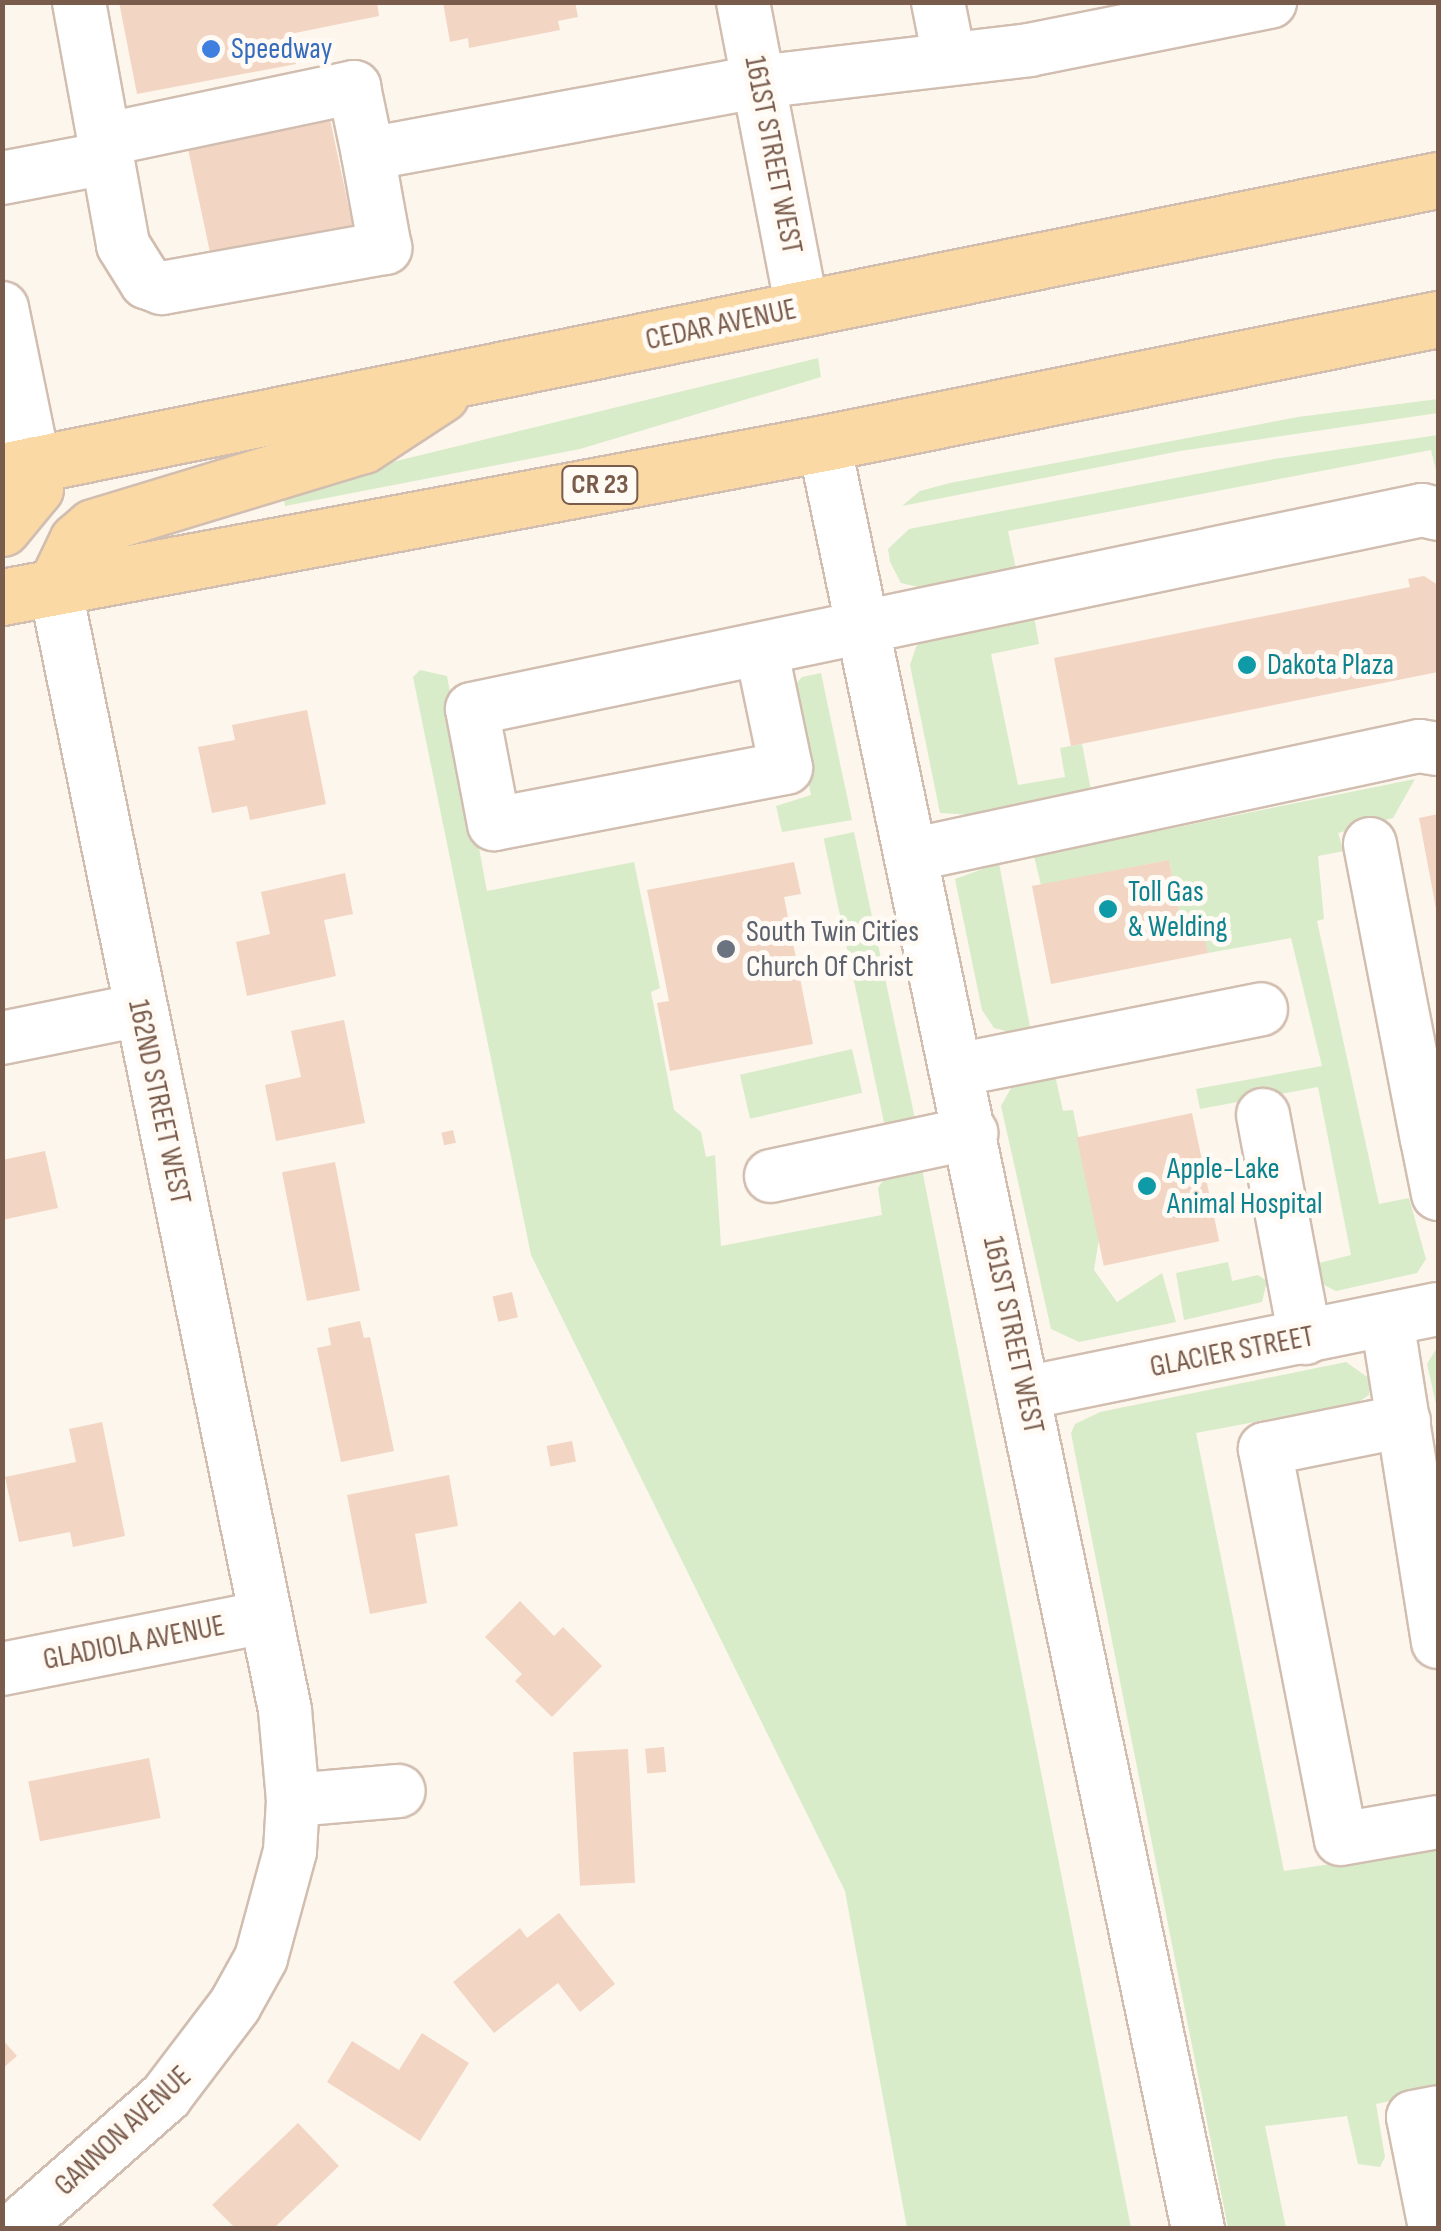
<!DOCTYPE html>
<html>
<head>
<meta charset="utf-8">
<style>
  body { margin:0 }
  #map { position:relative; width:1441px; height:2231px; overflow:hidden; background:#fdf6ec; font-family:"Sofia Sans Condensed",sans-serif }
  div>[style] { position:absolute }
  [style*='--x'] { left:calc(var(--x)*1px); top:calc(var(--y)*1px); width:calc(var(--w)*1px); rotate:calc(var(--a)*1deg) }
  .green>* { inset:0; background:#d8ecc9; transform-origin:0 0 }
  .building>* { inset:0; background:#f3d5c3; transform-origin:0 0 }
  .roads { filter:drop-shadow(2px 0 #d1beb0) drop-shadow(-2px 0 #d1beb0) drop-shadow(0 2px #d1beb0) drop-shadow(0 -2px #d1beb0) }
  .minor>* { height:52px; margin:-26px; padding:0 26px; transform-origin:26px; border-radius:26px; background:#fff }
  .major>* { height:55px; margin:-27.5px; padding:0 27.5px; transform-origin:27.5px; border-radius:27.5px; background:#fbd9a5 }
  .dots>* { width:28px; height:28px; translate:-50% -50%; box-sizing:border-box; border:5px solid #fffaf3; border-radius:50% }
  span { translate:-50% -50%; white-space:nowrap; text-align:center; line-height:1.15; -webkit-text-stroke:10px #fffaf3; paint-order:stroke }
  .shield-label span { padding:2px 8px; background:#fffaf3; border:2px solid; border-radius:8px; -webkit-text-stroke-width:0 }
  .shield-label { font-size:28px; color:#7a5c4d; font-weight:700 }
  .shop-label { font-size:30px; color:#366cbe }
  .left { translate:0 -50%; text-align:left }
  .street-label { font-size:30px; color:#7a5c4d }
  .culture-label { font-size:30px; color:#0d838f }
  .worship-label { font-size:30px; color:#5b616d }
  .frame { position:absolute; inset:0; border:5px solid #7a5c4d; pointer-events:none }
</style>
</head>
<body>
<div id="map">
  <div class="green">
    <div style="clip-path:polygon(818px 358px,821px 377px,580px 449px,285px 506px,282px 489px)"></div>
    <div style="clip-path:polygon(1438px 399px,1438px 413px,1180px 451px,902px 506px,920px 491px,950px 483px,1298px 417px)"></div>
    <div style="clip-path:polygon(1438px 435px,1438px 479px,1431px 450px,1008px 531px,1016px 569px,923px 588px,901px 583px,890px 562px,888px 549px,909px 529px,1274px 459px)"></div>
    <div style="clip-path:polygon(1033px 611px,1039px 644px,991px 654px,1018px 785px,1065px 777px,1060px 748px,1082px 744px,1091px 790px,974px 815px,940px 813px,910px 665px,916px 647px,925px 636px)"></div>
    <div style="clip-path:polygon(420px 670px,447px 676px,487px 891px,634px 862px,660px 988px,651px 992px,674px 1110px,701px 1132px,706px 1157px,715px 1155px,721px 1246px,882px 1215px,878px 1188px,888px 1173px,921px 1164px,1131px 2228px,907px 2228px,845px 1891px,531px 1255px,413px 677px)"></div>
    <div style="clip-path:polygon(821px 673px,852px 820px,782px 832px,776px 806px,811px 795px,790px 691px,802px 677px)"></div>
    <div style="clip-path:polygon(1415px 779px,1393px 818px,1338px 833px,1344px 851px,1318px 856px,1324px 919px,1317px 921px,1379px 1204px,1409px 1198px,1426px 1259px,1417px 1273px,1336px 1291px,1322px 1284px,1319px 1263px,1351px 1255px,1318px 1087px,1200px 1109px,1196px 1089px,1322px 1066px,1291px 938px,1208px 953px,1203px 932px,1184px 935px,1169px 860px,1041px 885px,1034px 856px)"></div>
    <div style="left:854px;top:832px;width:295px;height:31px;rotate:78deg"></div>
    <div style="clip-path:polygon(999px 863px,1030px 1027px,1010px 1032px,994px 1028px,982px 1010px,955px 879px)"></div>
    <div style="left:852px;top:1049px;width:45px;height:115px;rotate:77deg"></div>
    <div style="clip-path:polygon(1055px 1075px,1063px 1111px,1073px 1110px,1099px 1239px,1094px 1270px,1117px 1302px,1162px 1273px,1176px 1322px,1079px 1342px,1051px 1329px,1001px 1106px,1015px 1081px)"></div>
    <div style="clip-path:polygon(1228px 1262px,1232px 1281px,1258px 1275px,1267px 1281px,1262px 1302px,1184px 1320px,1176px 1273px)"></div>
    <div style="clip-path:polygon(1438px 1346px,1438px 1413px,1427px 1364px)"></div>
    <div style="clip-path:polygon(1346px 1362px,1370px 1379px,1369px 1395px,1357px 1403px,1196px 1433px,1284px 1871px,1438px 1848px,1438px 2091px,1376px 2104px,1385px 2157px,1380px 2167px,1358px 2164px,1347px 2116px,1265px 2126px,1286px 2228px,1228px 2228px,1071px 1433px,1075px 1424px,1100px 1412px)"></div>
  </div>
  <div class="building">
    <div style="clip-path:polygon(119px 2px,377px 2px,379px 16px,290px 34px,296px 64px,137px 94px)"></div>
    <div style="clip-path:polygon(443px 2px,575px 2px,578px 17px,558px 21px,560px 30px,469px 48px,468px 38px,450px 42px)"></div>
    <div style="left:328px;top:110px;width:122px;height:145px;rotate:78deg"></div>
    <div style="clip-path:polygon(1424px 576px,1438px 585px,1438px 672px,1071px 746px,1054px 658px,1410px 587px,1408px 579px)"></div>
    <div style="clip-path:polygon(307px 710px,326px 804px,250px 820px,247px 806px,212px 813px,198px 747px,235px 740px,232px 725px)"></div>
    <div style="clip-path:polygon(1438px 814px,1438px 914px,1437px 914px,1419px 818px)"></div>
    <div style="clip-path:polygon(1169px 860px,1184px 935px,1204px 932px,1208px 953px,1051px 984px,1032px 886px)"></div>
    <div style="clip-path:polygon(794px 862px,801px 894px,784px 897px,813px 1044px,670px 1071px,657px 1003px,669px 1001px,647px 890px)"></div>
    <div style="clip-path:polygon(345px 873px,353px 914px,324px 920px,336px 976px,247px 996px,236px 942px,270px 934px,261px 892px)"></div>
    <div style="clip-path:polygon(344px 1020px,365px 1123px,276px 1141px,265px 1085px,301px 1077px,291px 1031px)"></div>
    <div style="left:1192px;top:1113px;width:131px;height:118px;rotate:78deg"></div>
    <div style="left:453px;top:1130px;width:13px;height:12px;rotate:77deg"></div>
    <div style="clip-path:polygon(45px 1151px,58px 1208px,2px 1220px,2px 1160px)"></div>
    <div style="left:335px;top:1162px;width:131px;height:54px;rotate:79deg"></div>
    <div style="left:512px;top:1292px;width:26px;height:20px;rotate:77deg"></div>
    <div style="clip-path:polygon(360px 1321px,364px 1338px,370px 1337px,394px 1451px,341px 1462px,317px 1348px,331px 1345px,328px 1328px)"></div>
    <div style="clip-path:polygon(102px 1422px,125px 1536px,73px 1547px,70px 1532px,19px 1542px,5px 1477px,76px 1462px,69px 1429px)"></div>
    <div style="left:572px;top:1441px;width:21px;height:26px;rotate:79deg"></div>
    <div style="clip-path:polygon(449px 1475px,458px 1526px,415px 1534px,427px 1603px,370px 1614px,347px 1495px)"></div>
    <div style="clip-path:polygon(520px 1601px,554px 1636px,563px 1627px,602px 1666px,552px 1717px,515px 1681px,522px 1674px,485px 1637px)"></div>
    <div style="left:664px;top:1747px;width:25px;height:19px;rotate:85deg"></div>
    <div style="left:628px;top:1749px;width:134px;height:55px;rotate:87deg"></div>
    <div style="left:149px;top:1758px;width:61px;height:123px;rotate:79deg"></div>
    <div style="clip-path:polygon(559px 1913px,615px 1984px,580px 2012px,558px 1983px,494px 2033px,453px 1982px,520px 1928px,527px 1938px)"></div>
    <div style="clip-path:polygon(422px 2033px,469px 2063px,420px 2141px,327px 2082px,352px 2041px,399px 2070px)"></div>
    <div style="clip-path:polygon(2px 2039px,17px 2056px,2px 2069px)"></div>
    <div style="clip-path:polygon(298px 2123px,339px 2166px,274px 2228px,235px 2228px,212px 2205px)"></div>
  </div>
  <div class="roads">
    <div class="minor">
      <div style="--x:79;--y:2;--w:247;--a:79.7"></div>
      <div style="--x:123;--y:245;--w:44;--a:58.1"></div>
      <div style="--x:146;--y:282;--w:17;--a:21"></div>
      <div style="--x:162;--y:288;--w:227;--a:-10.2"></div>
      <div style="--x:385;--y:248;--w:96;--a:-100.3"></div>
      <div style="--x:368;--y:154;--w:397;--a:-10.5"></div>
      <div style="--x:758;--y:82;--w:273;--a:-6.7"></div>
      <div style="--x:1029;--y:50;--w:246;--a:-11.3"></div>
      <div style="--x:743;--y:2;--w:312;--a:79.1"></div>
      <div style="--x:938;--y:2;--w:56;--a:78.7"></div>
      <div style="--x:103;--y:140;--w:257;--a:-11.9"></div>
      <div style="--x:354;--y:87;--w:68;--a:78.2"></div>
      <div style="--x:2;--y:178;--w:107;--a:-10.8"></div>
      <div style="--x:2;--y:308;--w:159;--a:78.4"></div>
      <div style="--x:824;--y:443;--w:1824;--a:78.17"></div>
      <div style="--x:762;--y:653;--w:117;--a:78.2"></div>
      <div style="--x:786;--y:768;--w:297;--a:169.1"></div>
      <div style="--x:494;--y:824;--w:117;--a:-100.8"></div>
      <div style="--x:472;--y:709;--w:971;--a:-11.83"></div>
      <div style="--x:1422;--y:510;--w:16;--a:14"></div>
      <div style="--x:1370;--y:844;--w:300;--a:79.1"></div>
      <div style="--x:911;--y:855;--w:520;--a:-12.11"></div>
      <div style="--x:1419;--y:746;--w:19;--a:9"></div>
      <div style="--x:2;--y:1038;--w:141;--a:-11.5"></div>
      <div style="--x:957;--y:1070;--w:310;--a:-11.3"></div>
      <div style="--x:1263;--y:1115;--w:227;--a:79.3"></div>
      <div style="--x:1438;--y:1136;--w:11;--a:165"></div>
      <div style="--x:1427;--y:1139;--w:56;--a:78.7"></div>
      <div style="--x:771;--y:1176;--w:205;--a:-12.1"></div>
      <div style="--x:1387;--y:1320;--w:326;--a:81"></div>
      <div style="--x:1025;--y:1393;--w:421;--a:-11.5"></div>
      <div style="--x:1404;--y:1421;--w:142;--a:168.6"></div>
      <div style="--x:1265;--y:1449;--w:397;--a:79"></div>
      <div style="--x:1341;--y:1839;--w:98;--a:-9.9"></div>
      <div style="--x:2;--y:1669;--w:268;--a:-11.2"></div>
      <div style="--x:293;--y:1800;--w:106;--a:-4.9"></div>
      <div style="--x:16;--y:2228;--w:200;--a:-41.3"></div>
      <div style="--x:166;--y:2096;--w:114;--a:-52.8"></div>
      <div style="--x:235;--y:2005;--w:54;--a:-61"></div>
      <div style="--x:261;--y:1958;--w:111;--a:-74.8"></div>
      <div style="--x:290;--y:1851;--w:51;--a:-86.6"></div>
      <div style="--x:293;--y:1800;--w:90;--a:-95.1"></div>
      <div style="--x:285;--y:1710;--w:1146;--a:-101.57"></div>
      <div style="--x:1435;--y:2228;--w:113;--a:-101.2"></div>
      <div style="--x:1413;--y:2117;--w:25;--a:-11"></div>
    </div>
    <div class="major">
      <div style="--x:2;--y:471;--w:1465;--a:-11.46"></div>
      <div style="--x:2;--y:528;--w:52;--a:-50.5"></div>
      <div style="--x:35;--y:488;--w:24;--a:-92"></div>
      <div style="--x:55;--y:587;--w:51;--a:-64.4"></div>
      <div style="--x:77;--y:541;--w:21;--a:-41"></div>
      <div style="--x:93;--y:527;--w:282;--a:-16.9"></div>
      <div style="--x:363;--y:445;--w:93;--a:-33.2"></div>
      <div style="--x:2;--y:597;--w:836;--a:-10.61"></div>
      <div style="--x:824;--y:443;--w:626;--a:-11.42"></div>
    </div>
  </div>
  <div class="dots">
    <div style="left:211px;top:49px;background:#3f7fe0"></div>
    <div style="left:1247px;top:665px;background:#0f9aa8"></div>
    <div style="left:1108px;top:909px;background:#0f9aa8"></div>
    <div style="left:726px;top:949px;background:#6b7280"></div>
    <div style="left:1147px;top:1186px;background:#0f9aa8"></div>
  </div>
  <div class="shield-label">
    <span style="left:600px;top:485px">CR 23</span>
  </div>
  <div class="shop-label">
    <span class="left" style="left:231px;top:49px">Speedway</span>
  </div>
  <div class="street-label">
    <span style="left:773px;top:155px;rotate:79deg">161ST STREET WEST</span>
    <span style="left:721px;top:325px;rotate:-12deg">CEDAR AVENUE</span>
    <span style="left:159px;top:1102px;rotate:78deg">162ND STREET WEST</span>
    <span style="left:1013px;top:1335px;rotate:78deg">161ST STREET WEST</span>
    <span style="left:1232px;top:1352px;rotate:-11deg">GLACIER STREET</span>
    <span style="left:134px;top:1643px;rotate:-11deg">GLADIOLA AVENUE</span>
    <span style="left:123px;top:2131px;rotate:-43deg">GANNON AVENUE</span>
  </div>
  <div class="culture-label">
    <span class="left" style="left:1267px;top:665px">Dakota Plaza</span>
    <span class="left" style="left:1128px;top:909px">Toll Gas<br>&amp; Welding</span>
    <span class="left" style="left:1167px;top:1186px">Apple-Lake<br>Animal Hospital</span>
  </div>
  <div class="worship-label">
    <span class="left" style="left:746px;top:949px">South Twin Cities<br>Church Of Christ</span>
  </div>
  <div class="frame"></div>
</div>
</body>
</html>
